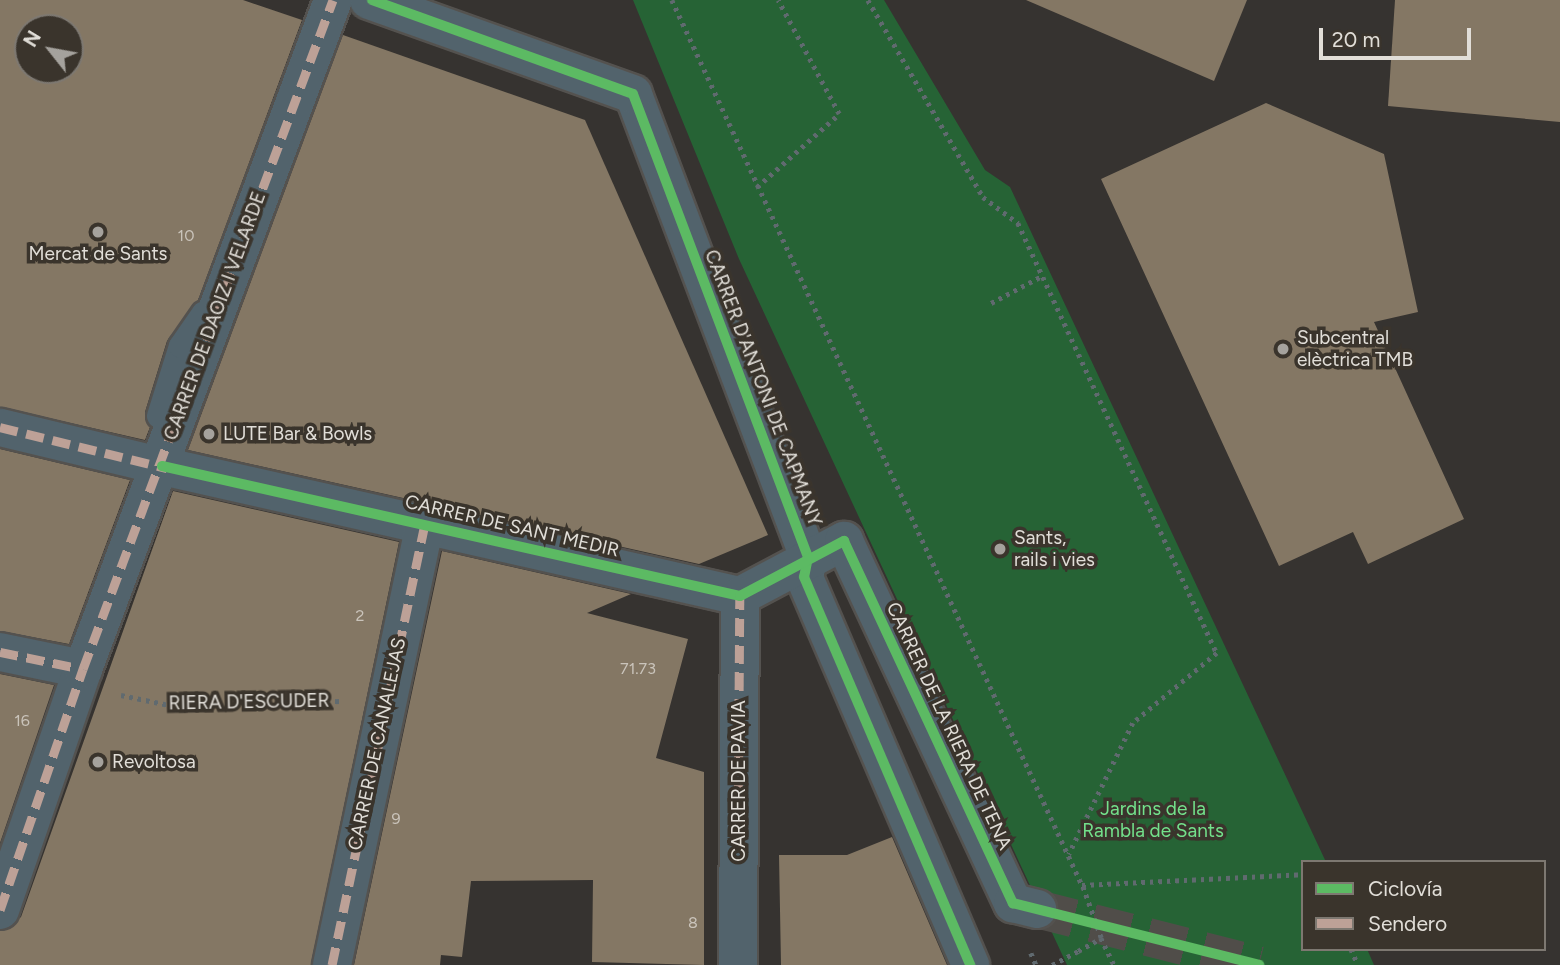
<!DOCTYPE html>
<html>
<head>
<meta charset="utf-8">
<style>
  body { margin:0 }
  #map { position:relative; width:1560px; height:965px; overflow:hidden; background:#363330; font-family:Figtree,sans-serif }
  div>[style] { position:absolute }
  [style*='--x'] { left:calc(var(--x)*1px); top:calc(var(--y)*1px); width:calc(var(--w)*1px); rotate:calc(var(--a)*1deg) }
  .green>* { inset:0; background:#266335 }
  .building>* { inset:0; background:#847764 }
  .minor-tunnel>* { height:38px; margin-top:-19px; transform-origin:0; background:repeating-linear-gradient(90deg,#504d49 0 38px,transparent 0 57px) }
  .path>* { height:4.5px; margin-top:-2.25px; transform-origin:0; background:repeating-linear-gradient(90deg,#606a6f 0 3.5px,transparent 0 8.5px) }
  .roads { filter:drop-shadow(2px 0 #54524f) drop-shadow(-2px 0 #54524f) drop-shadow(0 2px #54524f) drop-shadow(0 -2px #54524f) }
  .service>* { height:24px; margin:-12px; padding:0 12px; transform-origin:12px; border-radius:12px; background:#52636c }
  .pedestrian>* { height:37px; margin:-18.5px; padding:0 18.5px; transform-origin:18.5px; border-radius:18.5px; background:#52636c }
  .minor>* { height:38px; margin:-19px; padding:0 19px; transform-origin:19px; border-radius:19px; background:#52636c }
  .path-bridge>* { height:4.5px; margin-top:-2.25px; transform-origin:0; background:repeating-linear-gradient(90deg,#606a6f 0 3.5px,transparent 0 8.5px) }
  .quiet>* { height:9px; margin-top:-4.5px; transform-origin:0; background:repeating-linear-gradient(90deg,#bda197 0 18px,transparent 0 27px) }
  .cycleway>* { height:10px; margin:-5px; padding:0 5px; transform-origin:5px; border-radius:5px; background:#5cba63 }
  .dots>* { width:19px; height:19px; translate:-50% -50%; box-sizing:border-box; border:4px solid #3a342c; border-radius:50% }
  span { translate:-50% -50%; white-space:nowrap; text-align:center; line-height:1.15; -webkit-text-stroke:7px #3a342c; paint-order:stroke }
  .number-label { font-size:16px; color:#cac4bb }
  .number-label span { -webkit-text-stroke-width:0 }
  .poi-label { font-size:19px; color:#e1ded8 }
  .left { translate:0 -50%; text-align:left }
  .street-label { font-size:19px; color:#e1ded8 }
  .park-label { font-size:19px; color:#73e18b }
  .legend { position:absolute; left:1301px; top:860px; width:245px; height:91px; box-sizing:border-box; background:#3a342c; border:2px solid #7d7871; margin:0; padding:9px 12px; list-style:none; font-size:21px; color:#e1ded8 }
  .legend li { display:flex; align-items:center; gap:14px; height:35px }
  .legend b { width:35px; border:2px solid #7d7871 }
  .north { position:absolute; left:14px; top:14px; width:70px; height:70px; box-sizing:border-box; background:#3a342c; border:2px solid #7d7871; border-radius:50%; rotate:301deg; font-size:19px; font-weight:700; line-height:28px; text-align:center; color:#e1ded8 }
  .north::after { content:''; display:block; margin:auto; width:24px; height:32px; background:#a5a29d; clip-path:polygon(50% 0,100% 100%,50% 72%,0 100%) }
  .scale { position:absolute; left:1319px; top:28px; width:152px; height:32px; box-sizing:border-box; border:4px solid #e1ded8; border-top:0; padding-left:9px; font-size:21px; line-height:24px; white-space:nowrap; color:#e1ded8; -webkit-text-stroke:5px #3a342c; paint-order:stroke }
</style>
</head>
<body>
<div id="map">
  <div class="green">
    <div style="clip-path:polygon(633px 0,884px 0,985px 170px,1010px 187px,1326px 862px,1303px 862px,1303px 949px,1367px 949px,1374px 965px,1067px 965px,739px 259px)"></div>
  </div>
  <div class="building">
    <div style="clip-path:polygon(evenodd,0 0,243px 0,302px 20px,198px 300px,167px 341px,145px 412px,150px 427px,145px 440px,0 407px,0 0,28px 28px,70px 28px,70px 70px,28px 70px,28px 28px)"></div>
    <div style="clip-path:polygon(1026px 0,1247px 0,1214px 81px)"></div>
    <div style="clip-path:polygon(1395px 0,1560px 0,1560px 122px,1388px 106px)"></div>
    <div style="clip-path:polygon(343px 35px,585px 120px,768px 535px,699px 564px,188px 450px)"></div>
    <div style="clip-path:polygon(1266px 103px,1384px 154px,1418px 312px,1374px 322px,1464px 519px,1368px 564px,1353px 532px,1279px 566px,1101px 179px)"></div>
    <div style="clip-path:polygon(0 449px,130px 480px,69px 644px,0 631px)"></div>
    <div style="clip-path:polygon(173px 491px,399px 542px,311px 965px,0 965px,0 931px,21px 917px)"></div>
    <div style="clip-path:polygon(442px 551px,631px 594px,587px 613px,688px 639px,656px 758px,704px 772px,704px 965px,592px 962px,593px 880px,471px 881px,462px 957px,441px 955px,440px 965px,354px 965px)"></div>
    <div style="clip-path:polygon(0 674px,54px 685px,0 843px)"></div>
    <div style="clip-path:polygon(892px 837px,947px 965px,781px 965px,779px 855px,847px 855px)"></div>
  </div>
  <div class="minor-tunnel">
    <div style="--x:1037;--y:909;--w:229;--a:14.2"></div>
  </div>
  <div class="path">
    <div style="--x:672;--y:0;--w:975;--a:65.14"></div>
    <div style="--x:1082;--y:885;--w:221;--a:-2.8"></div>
    <div style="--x:868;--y:0;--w:228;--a:59.7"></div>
    <div style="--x:983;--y:197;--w:44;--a:36.6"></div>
    <div style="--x:1018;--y:223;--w:474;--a:65.2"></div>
    <div style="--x:1217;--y:653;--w:109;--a:140.2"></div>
    <div style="--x:1133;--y:723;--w:146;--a:116"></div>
    <div style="--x:757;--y:187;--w:110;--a:-41.7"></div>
    <div style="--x:839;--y:114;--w:129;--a:-118.2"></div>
    <div style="--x:991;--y:303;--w:58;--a:-27.9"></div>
    <div style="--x:121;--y:695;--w:54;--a:11.7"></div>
    <div style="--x:174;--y:706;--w:168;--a:-1.7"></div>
    <div style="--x:1101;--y:938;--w:30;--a:64"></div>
    <div style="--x:1351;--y:949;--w:17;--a:66"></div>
    <div style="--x:1078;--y:951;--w:26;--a:-29"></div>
    <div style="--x:1101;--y:938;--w:56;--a:-109.7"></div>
    <div style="--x:1031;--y:953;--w:13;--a:67"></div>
  </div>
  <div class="roads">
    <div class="service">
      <div style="--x:159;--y:416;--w:73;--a:-72.6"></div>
      <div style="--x:181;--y:346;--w:40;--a:-55.1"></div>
    </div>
    <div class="pedestrian">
      <div style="--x:633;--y:94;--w:495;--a:69.3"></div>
      <div style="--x:808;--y:557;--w:20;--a:101"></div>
      <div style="--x:804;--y:577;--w:422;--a:66.8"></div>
      <div style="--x:0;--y:427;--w:167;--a:13.5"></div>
    </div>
    <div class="minor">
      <div style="--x:369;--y:0;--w:280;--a:19.6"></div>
      <div style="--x:162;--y:466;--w:592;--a:12.68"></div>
      <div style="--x:740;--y:596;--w:118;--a:-27.9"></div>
      <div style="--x:844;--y:541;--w:400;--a:65"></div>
      <div style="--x:1013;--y:903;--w:25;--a:14"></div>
      <div style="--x:0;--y:652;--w:85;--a:11.6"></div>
      <div style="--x:0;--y:910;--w:255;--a:-71"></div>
      <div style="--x:83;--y:669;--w:714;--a:-69.51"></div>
      <div style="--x:332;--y:965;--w:451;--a:-78.1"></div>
      <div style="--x:738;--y:965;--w:369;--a:-89.7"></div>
    </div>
  </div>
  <div class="path-bridge">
    <div style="--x:1052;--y:965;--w:30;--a:-28"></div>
  </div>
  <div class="quiet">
    <div style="--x:0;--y:427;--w:172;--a:13.8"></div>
    <div style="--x:0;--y:652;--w:85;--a:11.6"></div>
    <div style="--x:738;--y:852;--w:256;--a:-89.6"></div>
    <div style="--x:0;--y:910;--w:255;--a:-71"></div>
    <div style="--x:83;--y:669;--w:714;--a:-69.51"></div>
    <div style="--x:332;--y:965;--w:451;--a:-78.1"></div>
  </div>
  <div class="cycleway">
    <div style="--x:372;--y:0;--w:277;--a:19.8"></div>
    <div style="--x:633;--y:94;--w:495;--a:69.3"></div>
    <div style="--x:808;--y:557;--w:20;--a:101"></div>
    <div style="--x:804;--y:577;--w:422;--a:66.8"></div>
    <div style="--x:162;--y:466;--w:592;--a:12.68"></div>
    <div style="--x:740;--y:596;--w:118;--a:-27.9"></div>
    <div style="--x:844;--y:541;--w:400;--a:65"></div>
    <div style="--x:1013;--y:903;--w:254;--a:14.1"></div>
  </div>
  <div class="dots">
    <div style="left:98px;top:232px;background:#a5a29d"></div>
    <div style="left:1283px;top:349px;background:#a5a29d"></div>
    <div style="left:209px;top:434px;background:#a5a29d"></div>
    <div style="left:1000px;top:549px;background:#a5a29d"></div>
    <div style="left:98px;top:762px;background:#a5a29d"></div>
  </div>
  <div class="number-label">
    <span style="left:186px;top:236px">10</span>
    <span style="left:360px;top:616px">2</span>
    <span style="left:638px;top:669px">71.73</span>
    <span style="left:22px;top:721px">16</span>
    <span style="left:396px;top:819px">9</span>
    <span style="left:693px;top:923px">8</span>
  </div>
  <div class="poi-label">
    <span style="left:98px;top:254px">Mercat de Sants</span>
    <span class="left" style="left:1297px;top:349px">Subcentral<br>elèctrica TMB</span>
    <span class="left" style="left:223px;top:434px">LUTE Bar &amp; Bowls</span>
    <span class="left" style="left:1014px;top:549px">Sants,<br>rails i vies</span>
    <span class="left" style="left:112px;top:762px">Revoltosa</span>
  </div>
  <div class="street-label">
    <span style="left:215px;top:316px;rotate:-70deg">CARRER DE DAOIZ I VELARDE</span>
    <span style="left:763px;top:388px;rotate:69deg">CARRER D'ANTONI DE CAPMANY</span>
    <span style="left:512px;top:526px;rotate:13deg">CARRER DE SANT MEDIR</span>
    <span style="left:249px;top:702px;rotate:-1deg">RIERA D'ESCUDER</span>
    <span style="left:949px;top:726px;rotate:65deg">CARRER DE LA RIERA DE TENA</span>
    <span style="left:377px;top:744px;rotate:-78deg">CARRER DE CANALEJAS</span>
    <span style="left:739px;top:781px;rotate:-90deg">CARRER DE PAVIA</span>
  </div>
  <div class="park-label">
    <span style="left:1153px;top:820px">Jardins de la<br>Rambla de Sants</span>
  </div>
  <ul class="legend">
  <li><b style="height:9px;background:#5cba63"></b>Ciclovía</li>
  <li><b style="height:9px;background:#bda197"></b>Sendero</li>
  </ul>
  <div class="north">N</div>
  <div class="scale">20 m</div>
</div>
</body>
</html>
